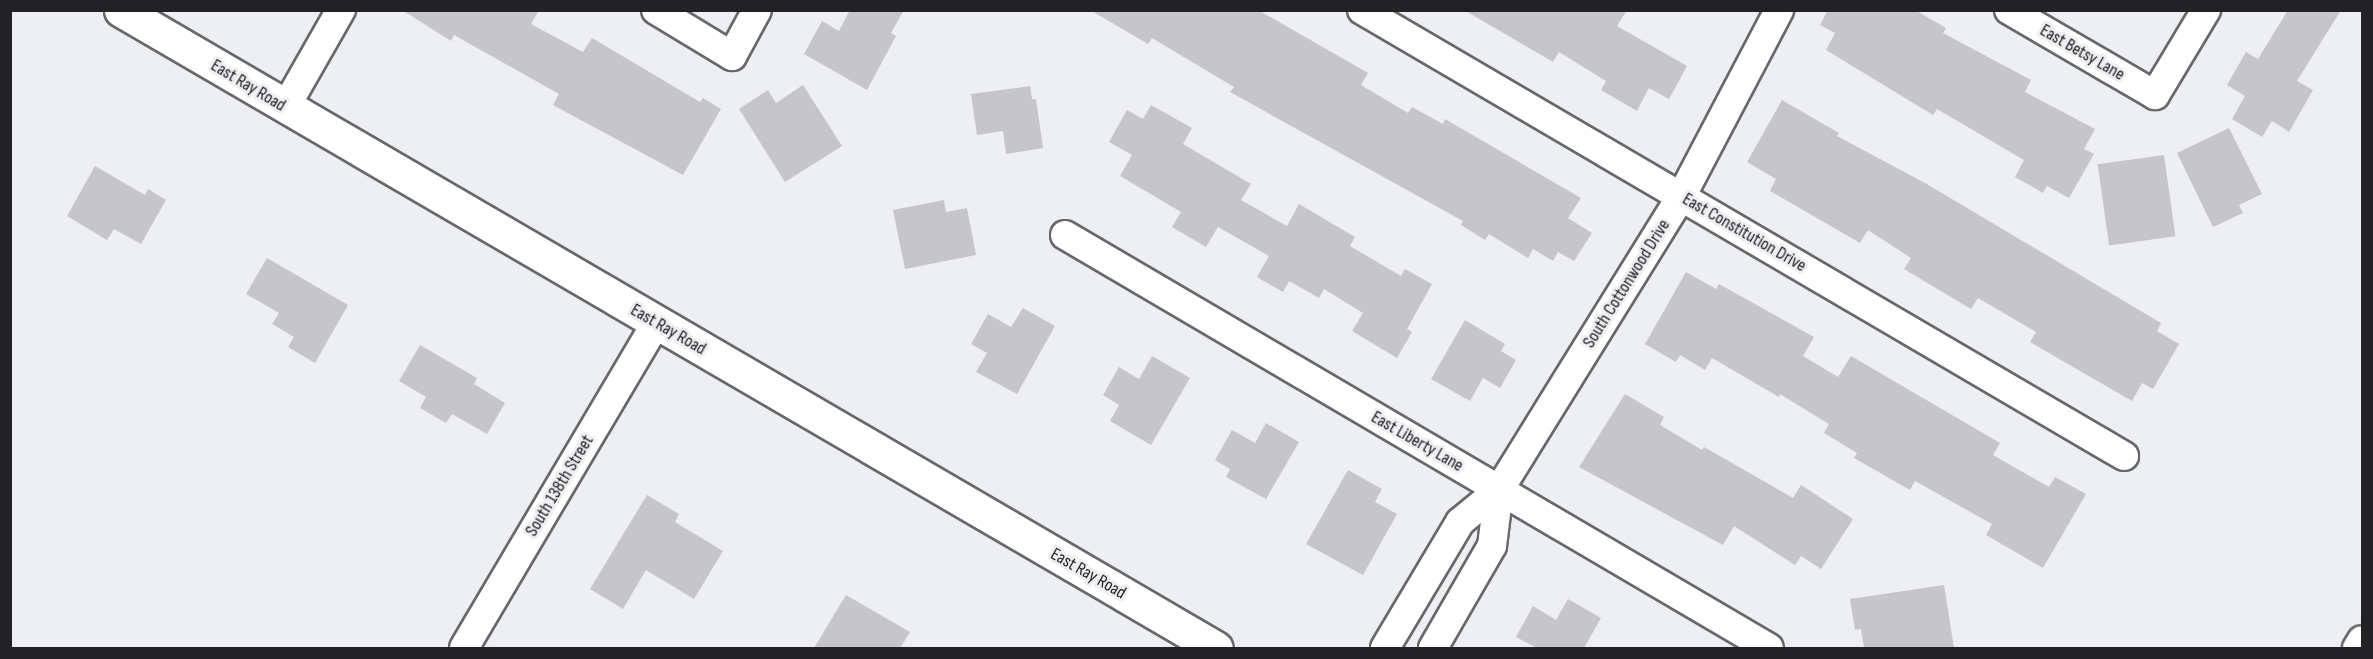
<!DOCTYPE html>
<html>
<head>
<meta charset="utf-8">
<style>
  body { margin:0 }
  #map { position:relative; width:2373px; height:659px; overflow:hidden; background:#eeeff3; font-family:"Sofia Sans Condensed",sans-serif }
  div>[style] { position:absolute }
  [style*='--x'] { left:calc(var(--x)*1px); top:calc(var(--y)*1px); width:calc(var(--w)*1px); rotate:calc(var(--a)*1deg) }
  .building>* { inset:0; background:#c5c5ca; transform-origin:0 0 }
  .roads { filter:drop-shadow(2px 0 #67686c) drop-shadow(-2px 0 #67686c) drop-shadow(0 2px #67686c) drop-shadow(0 -2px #67686c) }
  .minor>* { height:28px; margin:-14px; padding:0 14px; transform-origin:14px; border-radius:14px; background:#fff }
  .major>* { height:33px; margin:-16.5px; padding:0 16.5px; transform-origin:16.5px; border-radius:16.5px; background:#fff }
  span { translate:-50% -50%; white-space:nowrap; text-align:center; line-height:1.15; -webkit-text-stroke:6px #eeeff3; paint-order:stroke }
  .street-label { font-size:18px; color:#222224 }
  .frame { position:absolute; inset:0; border:12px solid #222224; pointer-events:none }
</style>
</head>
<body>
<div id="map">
  <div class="building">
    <div style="clip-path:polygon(402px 10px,539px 10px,531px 24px,583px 52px,592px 38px,700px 102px,703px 98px,721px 109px,683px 175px,553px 105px,559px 94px,454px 35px,451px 41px)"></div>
    <div style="clip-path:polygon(850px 10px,904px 10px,891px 33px,896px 36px,867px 90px,804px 54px,822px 21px,839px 31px)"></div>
    <div style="clip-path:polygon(1090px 10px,1258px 10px,1368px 73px,1361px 85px,1408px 113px,1412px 107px,1443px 124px,1445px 119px,1581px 198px,1568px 218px,1592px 233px,1574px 261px,1558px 252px,1553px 261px,1533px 249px,1528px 258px,1489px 234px,1485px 240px,1461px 225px,1463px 221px,1230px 92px,1234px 87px,1152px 38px,1148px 44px)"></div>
    <div style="clip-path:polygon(1464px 10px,1627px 10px,1617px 26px,1687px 66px,1669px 99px,1649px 88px,1637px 111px,1601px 90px,1606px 81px,1559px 52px,1553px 62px)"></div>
    <div style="clip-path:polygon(1828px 10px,1915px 10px,1946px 28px,1943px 33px,2031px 80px,2025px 92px,2095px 129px,2084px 149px,2094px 154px,2069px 198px,2047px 186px,2043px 193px,2015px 177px,2024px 160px,1937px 109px,1933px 115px,1826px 50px,1835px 33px,1820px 25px)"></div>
    <div style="clip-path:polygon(2288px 10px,2341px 10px,2297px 81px,2313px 90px,2289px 132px,2272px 121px,2262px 137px,2232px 119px,2245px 96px,2227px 85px,2246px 52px,2258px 59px)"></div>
    <div style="clip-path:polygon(803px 85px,842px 146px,785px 182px,739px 109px,768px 90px,776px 103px)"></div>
    <div style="clip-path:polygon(1030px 86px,1032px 99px,1036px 99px,1043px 148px,1006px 154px,1003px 131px,977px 135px,971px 94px)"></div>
    <div style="clip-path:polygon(1782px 100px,1839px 133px,1837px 136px,1925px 183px,2161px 323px,2157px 331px,2179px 344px,2153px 389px,2142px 383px,2132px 401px,2030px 342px,2036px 332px,1978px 298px,1971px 309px,1904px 269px,1911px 258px,1868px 230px,1860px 243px,1770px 191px,1776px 179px,1747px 162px)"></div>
    <div style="clip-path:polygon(1151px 105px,1192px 128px,1183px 144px,1251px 184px,1241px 200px,1287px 226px,1299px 204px,1355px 237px,1350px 246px,1401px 276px,1405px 269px,1432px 284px,1407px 329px,1412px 332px,1397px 358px,1352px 331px,1363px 313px,1324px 289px,1319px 298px,1289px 281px,1283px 292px,1257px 277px,1269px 256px,1218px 227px,1206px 247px,1172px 227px,1181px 212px,1120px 176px,1132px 155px,1109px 142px,1127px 110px,1143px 119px)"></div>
    <div style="clip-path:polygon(2229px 128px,2262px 194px,2239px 205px,2243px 213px,2213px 227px,2177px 153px)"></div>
    <div style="left:2164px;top:155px;width:82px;height:67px;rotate:82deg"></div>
    <div style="clip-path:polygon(95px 166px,145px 195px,148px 189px,166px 200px,141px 244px,114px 229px,107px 240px,67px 216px)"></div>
    <div style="clip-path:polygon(944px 200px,946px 212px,967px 208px,976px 255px,905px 269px,893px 210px)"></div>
    <div style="clip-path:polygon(267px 258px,348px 305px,315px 363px,288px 347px,294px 337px,272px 324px,279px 313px,246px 294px)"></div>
    <div style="clip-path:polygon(1686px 272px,1716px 289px,1719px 284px,1814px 337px,1803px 356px,1838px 377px,1851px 356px,2000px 443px,1993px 455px,2049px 487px,2055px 477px,2086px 494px,2043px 568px,1986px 535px,1992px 524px,1915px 481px,1910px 490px,1854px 458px,1857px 453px,1824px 433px,1829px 424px,1780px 394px,1779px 397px,1712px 358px,1705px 370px,1680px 355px,1676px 362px,1645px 344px)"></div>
    <div style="clip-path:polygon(1023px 308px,1055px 326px,1017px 394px,976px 372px,987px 353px,971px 344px,988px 314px,1011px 327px)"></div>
    <div style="clip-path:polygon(1465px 320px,1505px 344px,1501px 351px,1516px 360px,1500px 388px,1483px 378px,1470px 401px,1431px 379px)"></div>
    <div style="clip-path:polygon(420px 345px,477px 378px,474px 384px,505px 403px,487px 434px,452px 414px,446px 423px,420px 408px,426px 397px,399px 381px)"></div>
    <div style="clip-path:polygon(1152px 356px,1190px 378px,1151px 445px,1110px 421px,1119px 405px,1103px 395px,1119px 367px,1139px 379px)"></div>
    <div style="clip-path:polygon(1625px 394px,1664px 417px,1660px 425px,1702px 450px,1704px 447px,1793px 498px,1801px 485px,1853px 519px,1821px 569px,1801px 556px,1795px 565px,1734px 526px,1723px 545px,1579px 467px)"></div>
    <div style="clip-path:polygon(1266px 423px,1299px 442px,1266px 499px,1226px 477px,1230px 469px,1215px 460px,1232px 430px,1255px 443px)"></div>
    <div style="clip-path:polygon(1348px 470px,1382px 489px,1375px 502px,1397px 514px,1363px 575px,1306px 544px)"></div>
    <div style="clip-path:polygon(647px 495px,679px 514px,675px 522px,723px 551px,694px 599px,646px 570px,623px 609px,590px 589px)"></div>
    <div style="clip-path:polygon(1944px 585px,1954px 648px,1864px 648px,1861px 629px,1855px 630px,1850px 599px)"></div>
    <div style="clip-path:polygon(846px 595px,910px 632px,900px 648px,814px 648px)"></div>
    <div style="clip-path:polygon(1568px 599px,1601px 618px,1584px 648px,1537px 648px,1516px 637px,1533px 606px,1556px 620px)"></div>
  </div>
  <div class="roads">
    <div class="minor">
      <div style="--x:656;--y:10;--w:89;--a:31.2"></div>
      <div style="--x:732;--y:56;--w:52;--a:-61.5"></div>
      <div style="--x:1362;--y:10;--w:883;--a:30.34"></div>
      <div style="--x:2009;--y:10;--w:169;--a:30.2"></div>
      <div style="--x:2155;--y:95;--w:99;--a:-59"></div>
      <div style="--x:285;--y:108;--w:113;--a:-60.3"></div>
      <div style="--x:1065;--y:235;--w:816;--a:30.4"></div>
      <div style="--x:464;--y:648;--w:377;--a:-59.4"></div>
      <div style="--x:1385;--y:648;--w:147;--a:-59.2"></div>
      <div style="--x:1460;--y:522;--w:50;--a:-39.4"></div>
      <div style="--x:1499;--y:490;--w:345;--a:-58.2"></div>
      <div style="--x:1681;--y:197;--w:211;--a:-62.3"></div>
      <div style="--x:1433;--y:648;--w:118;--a:-60"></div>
      <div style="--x:1492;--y:546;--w:56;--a:-82.9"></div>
      <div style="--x:2357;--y:648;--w:9;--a:-58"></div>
    </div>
    <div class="major">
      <div style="--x:121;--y:10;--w:1267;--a:30.23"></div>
    </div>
  </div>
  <div class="street-label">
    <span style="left:2082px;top:53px;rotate:30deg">East Betsy Lane</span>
    <span style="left:248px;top:86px;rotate:31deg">East Ray Road</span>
    <span style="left:1744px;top:233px;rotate:30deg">East Constitution Drive</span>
    <span style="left:1627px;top:284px;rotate:-58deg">South Cottonwood Drive</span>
    <span style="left:668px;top:330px;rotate:30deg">East Ray Road</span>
    <span style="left:1417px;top:442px;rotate:30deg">East Liberty Lane</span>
    <span style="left:560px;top:486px;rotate:-59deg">South 138th Street</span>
    <span style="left:1088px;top:574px;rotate:30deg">East Ray Road</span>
  </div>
  <div class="frame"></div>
</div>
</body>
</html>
